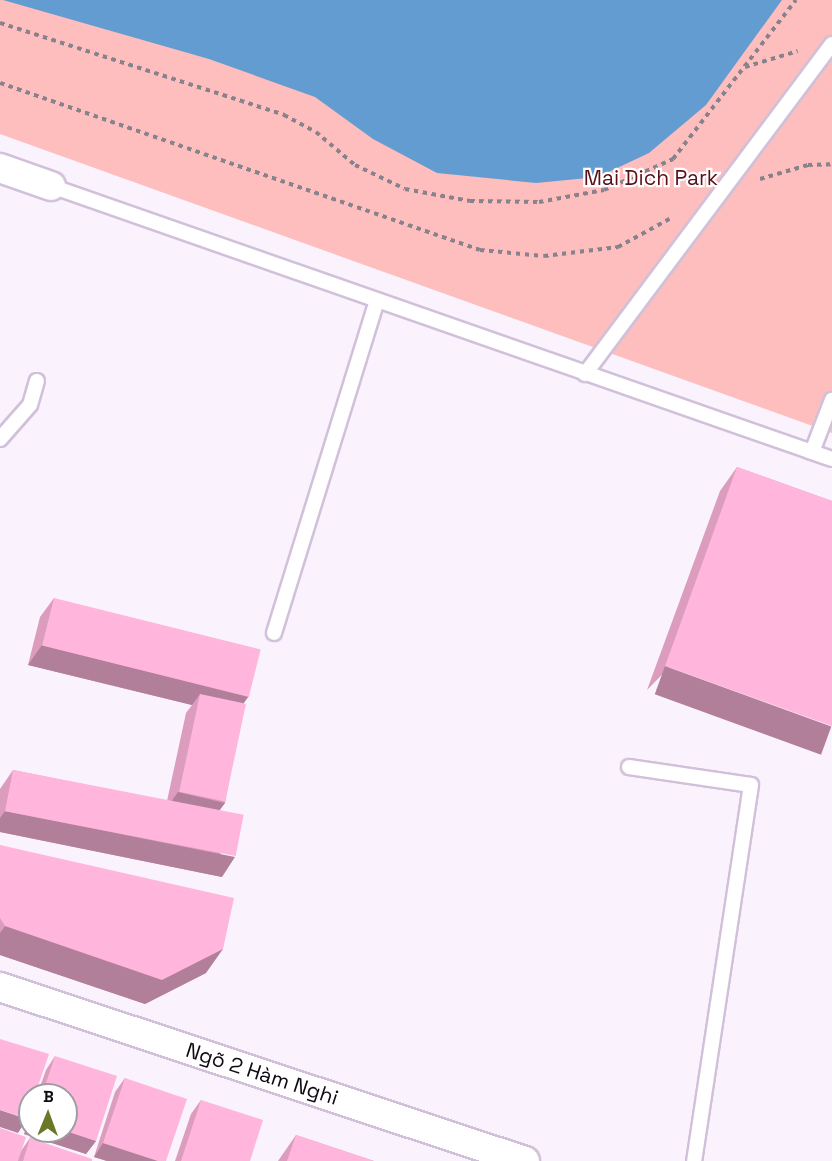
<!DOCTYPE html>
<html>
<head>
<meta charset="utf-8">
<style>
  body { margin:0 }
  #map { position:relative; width:832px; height:1161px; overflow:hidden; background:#faf3fe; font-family:"Space Grotesk",sans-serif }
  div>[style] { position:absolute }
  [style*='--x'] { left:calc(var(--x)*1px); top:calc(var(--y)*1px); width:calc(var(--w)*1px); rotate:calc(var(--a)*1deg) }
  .green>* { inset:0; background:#fdbebd }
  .water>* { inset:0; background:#639cd0 }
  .path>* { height:4px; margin-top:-2px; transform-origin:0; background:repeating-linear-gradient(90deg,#88828c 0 4.5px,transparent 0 9px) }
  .roads { filter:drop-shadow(2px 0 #d1c0da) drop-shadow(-2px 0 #d1c0da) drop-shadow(0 2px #d1c0da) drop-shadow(0 -2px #d1c0da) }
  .service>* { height:14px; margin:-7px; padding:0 7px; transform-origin:7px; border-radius:7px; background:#fff }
  .minor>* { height:28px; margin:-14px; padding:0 14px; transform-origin:14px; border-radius:14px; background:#fff }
  .wall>* { inset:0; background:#db9cbd }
  .shaded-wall>* { inset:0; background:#b27f9a; transform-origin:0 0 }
  .building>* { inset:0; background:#ffb5dc; transform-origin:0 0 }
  span { translate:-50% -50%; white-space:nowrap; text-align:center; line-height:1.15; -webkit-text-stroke:4.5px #fff; paint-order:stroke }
  .park-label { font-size:21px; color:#581119 }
  .street-label { font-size:21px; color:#100a13 }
  .north { position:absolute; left:18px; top:1083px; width:60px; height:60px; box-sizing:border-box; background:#fff; border:2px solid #9f9da1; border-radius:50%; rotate:1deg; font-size:16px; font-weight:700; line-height:24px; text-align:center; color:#100a13 }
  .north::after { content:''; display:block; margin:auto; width:21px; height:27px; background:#6a7927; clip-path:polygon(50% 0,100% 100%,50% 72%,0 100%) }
</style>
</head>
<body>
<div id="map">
  <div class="green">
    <div style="clip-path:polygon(0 0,832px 0,832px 433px,0 134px)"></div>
  </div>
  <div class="water">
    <div style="clip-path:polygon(3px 0,782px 0,706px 105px,649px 153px,598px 177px,536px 183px,437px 173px,373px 139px,315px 97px,209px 59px)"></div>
  </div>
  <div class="path">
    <div style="--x:0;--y:23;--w:299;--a:17.9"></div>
    <div style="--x:284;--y:115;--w:36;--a:28"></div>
    <div style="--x:316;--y:132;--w:51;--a:40.2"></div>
    <div style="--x:355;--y:165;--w:55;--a:25.6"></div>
    <div style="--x:405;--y:189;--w:66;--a:10.5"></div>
    <div style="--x:470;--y:201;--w:69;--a:0.8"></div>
    <div style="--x:539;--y:202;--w:66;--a:-10.5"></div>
    <div style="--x:604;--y:190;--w:76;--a:-24.2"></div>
    <div style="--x:673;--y:159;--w:201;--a:-52.3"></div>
    <div style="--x:745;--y:67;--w:55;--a:-16.8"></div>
    <div style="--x:0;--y:83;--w:508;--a:19.18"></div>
    <div style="--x:480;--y:250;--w:64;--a:5.4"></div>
    <div style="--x:544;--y:256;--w:75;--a:-6.9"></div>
    <div style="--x:618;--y:247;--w:60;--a:-28.7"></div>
    <div style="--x:760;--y:179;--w:50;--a:-16.3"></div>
    <div style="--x:808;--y:165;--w:24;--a:-2"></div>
  </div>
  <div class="roads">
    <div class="service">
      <div style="--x:51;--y:186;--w:827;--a:19.27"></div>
      <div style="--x:585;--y:374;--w:412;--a:-53.2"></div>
      <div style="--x:0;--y:439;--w:45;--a:-48.6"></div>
      <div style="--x:30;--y:405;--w:25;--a:-74"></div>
      <div style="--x:812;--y:452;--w:56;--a:-69"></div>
      <div style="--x:274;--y:633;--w:348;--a:-72.8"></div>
      <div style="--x:629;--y:767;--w:123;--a:8.4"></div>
      <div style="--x:751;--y:785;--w:380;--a:98.6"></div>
    </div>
    <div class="minor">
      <div style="--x:0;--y:168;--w:54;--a:19.4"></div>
      <div style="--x:0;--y:987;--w:553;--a:18.34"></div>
    </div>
  </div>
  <div class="wall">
    <div style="clip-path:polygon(737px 467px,832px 501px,647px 690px,720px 491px)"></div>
    <div style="clip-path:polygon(54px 598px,244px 703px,225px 803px,218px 811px,222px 877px,0 832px,0 789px,13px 770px,167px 801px,186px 713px,192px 705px,28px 665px,40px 617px)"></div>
    <div style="clip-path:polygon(0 845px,206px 973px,145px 1004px,0 955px)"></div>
    <div style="clip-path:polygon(55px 1056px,96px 1141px,86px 1154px,24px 1134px,30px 1117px,30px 1131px,66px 1095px,37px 1095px,46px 1070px)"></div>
    <div style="clip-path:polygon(125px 1078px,166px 1161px,107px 1161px,94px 1157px,115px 1092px)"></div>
    <div style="clip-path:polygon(201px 1100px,250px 1161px,175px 1161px,191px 1114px)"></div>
    <div style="clip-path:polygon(296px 1135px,374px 1161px,278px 1161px)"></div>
    <div style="clip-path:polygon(30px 1138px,92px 1161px,0 1161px,21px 1151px)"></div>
  </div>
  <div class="shaded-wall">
    <div style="clip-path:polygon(42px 645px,249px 696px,235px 715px,200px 694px,192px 705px,28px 665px)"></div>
    <div style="left:665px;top:666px;width:177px;height:30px;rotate:20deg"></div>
    <div style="clip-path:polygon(178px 792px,225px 803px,211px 822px,164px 812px)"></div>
    <div style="clip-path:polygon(5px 811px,235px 857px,222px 877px,0 832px,0 818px)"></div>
    <div style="clip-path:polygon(5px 926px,223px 949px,206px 973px,145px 1004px,0 955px,0 933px)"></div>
    <div style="clip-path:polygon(0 1110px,27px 1119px,18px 1133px,0 1127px)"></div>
    <div style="clip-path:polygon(30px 1126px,30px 1131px,66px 1131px,96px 1141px,86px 1154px,24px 1134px)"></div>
    <div style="clip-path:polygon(103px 1143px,158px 1161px,107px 1161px,94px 1157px)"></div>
  </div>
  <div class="building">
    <div style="clip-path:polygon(737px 467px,832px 501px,832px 726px,665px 666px)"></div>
    <div style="left:54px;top:598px;width:213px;height:49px;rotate:14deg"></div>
    <div style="left:200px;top:694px;width:47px;height:100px;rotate:12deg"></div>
    <div style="left:13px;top:770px;width:235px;height:42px;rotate:11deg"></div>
    <div style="clip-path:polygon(0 845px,234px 898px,223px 949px,162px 980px,5px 926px,0 918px)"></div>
    <div style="clip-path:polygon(0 1039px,49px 1054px,35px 1095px,30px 1095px,30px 1111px,27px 1119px,0 1110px)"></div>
    <div style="clip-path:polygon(55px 1056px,117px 1076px,96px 1141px,66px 1131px,66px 1095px,42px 1095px)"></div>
    <div style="clip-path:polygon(125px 1078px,187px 1099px,166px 1161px,158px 1161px,103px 1143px)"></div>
    <div style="clip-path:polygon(201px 1100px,263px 1120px,250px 1161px,181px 1161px)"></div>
    <div style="clip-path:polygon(0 1128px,26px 1137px,18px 1161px,0 1161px)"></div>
    <div style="clip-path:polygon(296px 1135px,374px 1161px,287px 1161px)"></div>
    <div style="clip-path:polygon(30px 1138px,92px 1159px,92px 1161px,23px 1161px)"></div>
  </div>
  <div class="park-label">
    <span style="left:651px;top:178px">Mai Dich Park</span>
  </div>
  <div class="street-label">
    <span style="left:262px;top:1074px;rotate:18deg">Ngõ 2 Hàm Nghi</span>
  </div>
  <div class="north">B</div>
</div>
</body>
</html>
